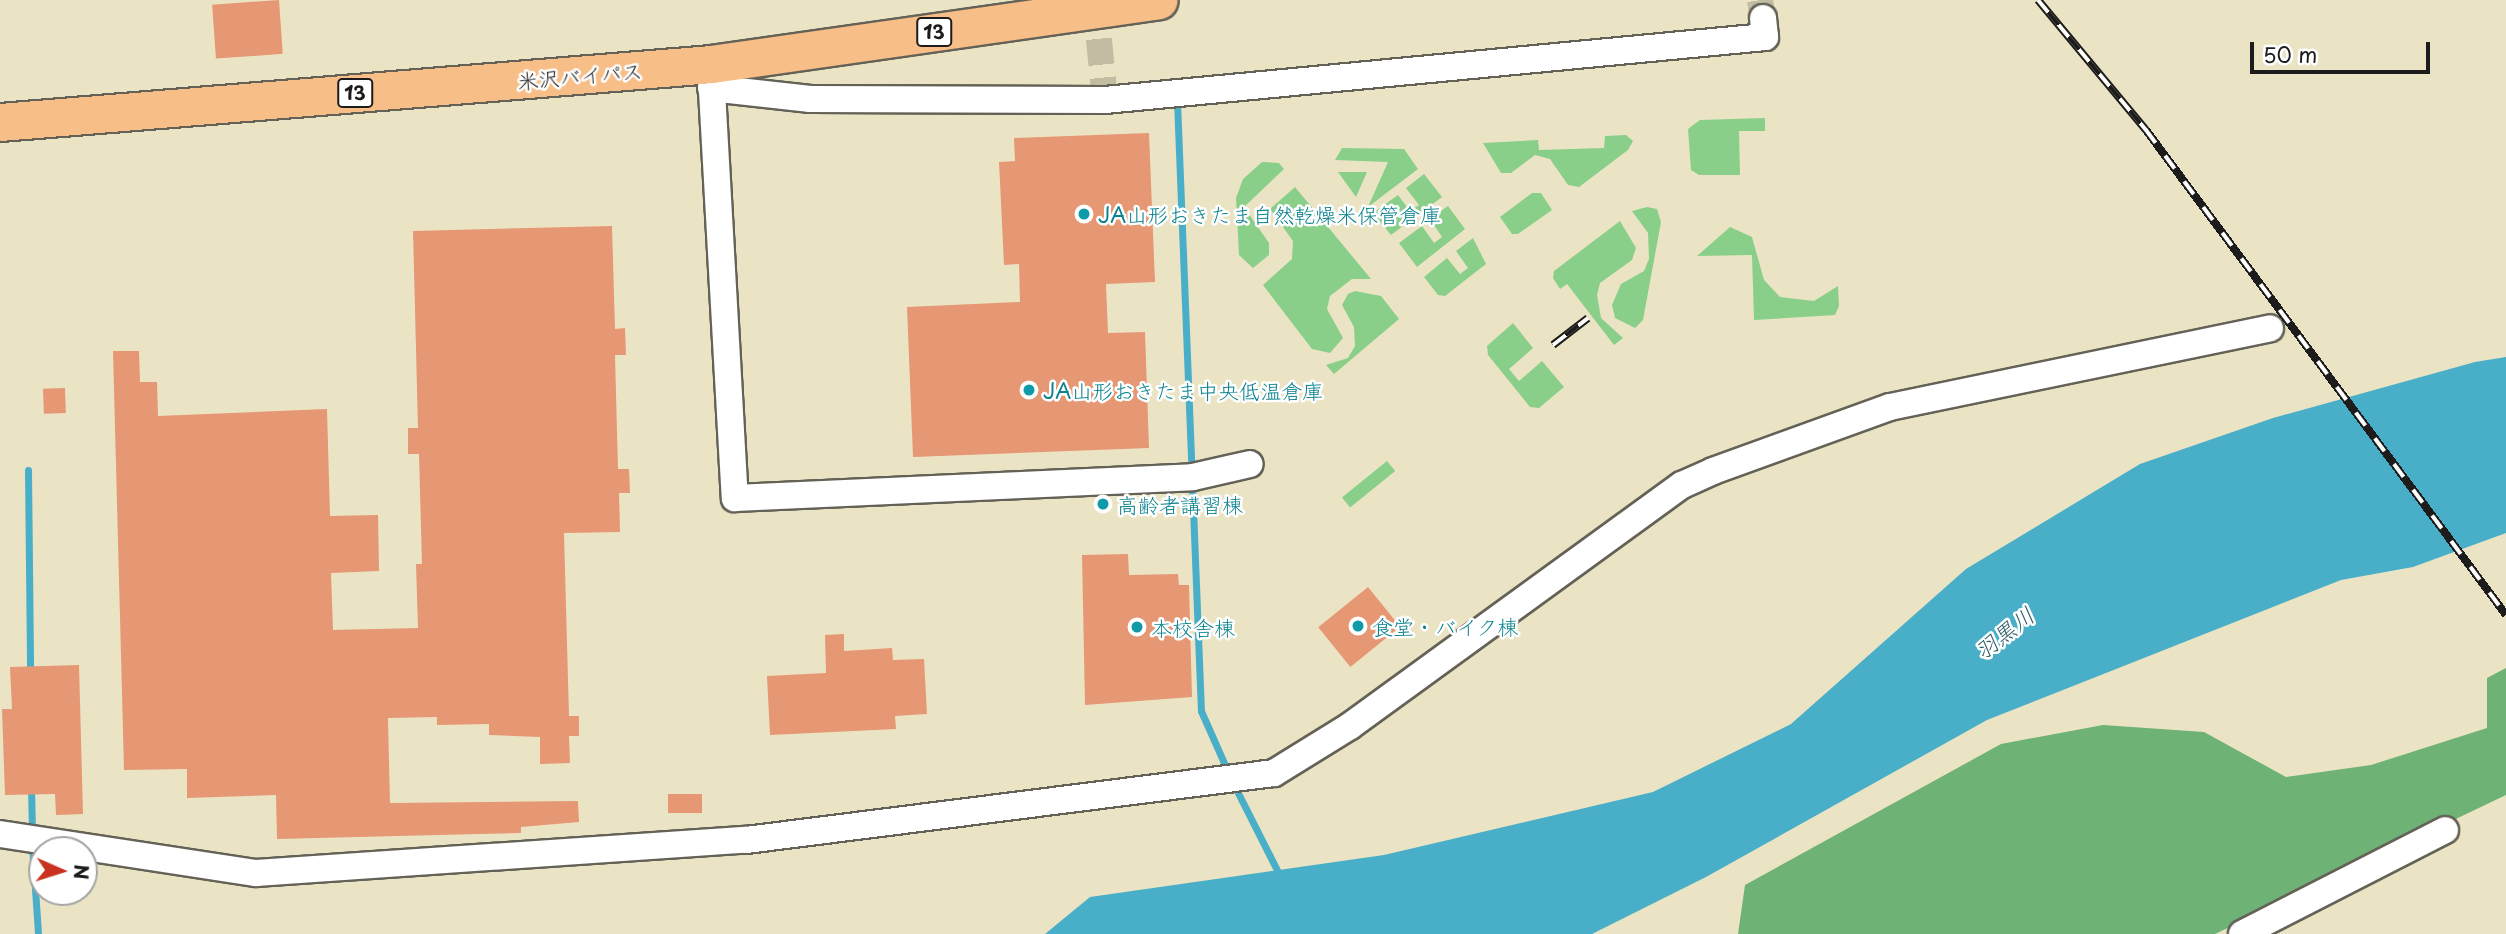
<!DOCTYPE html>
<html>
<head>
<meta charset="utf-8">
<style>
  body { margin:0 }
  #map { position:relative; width:2506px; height:934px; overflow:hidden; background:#ebe4c4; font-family:"Playpen Sans","Klee One",sans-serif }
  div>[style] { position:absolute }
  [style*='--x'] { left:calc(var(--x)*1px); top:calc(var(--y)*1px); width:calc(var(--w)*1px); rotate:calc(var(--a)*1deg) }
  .green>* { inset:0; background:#89cf8a; transform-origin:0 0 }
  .forest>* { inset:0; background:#6eb276 }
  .water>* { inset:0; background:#49aec8 }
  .stream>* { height:7px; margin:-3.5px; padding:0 3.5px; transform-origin:3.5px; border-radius:3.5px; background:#49aec8 }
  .building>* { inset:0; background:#e69774; transform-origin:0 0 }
  .minor-tunnel>* { height:26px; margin-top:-13px; transform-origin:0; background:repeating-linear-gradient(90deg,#c2bca2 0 26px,transparent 0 39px) }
  .roads { filter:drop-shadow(2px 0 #646257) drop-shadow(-2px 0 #646257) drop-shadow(0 2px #646257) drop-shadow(0 -2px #646257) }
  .minor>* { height:26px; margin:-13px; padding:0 13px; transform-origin:13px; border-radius:13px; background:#fff }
  .highway>* { height:37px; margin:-18.5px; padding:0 18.5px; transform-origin:18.5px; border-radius:18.5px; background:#f7be87 }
  .rail>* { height:8px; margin-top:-4px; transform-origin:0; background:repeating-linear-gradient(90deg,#fff 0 16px,#1c1c1c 0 32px); box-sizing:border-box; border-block:2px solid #1c1c1c }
  .dots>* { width:19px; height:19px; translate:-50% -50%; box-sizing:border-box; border:4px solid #fff; border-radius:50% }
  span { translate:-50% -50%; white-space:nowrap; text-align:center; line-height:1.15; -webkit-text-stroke:5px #fff; paint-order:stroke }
  .shield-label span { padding:2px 5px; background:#fff; border:2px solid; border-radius:5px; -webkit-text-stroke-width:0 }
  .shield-label { font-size:19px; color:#1c1c1c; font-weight:700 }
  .street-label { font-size:21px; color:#1c1c1c }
  .culture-label { font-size:21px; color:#0d838f }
  .left { translate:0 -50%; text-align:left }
  .water-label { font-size:23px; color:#305e69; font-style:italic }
  .north { position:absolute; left:28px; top:836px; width:70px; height:70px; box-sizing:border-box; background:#fff; border:2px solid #a4a4a4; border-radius:50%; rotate:93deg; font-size:19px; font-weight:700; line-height:28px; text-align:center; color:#1c1c1c }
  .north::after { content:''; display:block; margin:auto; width:24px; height:32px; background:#c8321e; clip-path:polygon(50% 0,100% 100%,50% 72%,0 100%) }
  .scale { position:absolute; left:2250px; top:42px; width:180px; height:32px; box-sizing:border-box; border:4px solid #1c1c1c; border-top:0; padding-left:9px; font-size:21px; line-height:24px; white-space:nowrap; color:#1c1c1c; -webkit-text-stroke:5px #fff; paint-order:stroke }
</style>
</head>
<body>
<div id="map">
  <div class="green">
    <div style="clip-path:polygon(1765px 118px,1765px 131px,1739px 131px,1740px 175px,1699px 175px,1691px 170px,1688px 129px,1700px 120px)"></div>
    <div style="clip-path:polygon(1626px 135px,1633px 141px,1628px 150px,1579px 187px,1568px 185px,1550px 159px,1535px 155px,1511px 173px,1501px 173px,1483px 143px,1538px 140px,1539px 150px,1604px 148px,1605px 136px)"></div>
    <div style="clip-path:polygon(1342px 148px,1404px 149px,1418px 169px,1368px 207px,1388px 162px,1335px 160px)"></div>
    <div style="clip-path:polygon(1262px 162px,1279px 163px,1284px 169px,1244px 207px,1269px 243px,1269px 255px,1253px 268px,1239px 255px,1236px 198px,1243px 179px)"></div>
    <div style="clip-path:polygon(1338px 172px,1367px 172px,1356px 197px)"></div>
    <div style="clip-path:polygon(1424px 174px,1442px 197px,1391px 235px,1373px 213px,1398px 195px,1410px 211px,1419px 205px,1406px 188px)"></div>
    <div style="clip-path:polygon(1295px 187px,1371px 279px,1352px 279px,1330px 296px,1327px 309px,1343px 338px,1330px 353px,1312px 349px,1263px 285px,1292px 259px,1293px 241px,1270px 209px)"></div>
    <div style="clip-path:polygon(1532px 193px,1541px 193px,1552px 210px,1518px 234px,1512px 234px,1500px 217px)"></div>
    <div style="clip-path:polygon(1448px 206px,1465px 229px,1417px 267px,1399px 243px,1422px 226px,1434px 243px,1442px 237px,1430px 219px)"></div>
    <div style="clip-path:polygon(1647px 207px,1657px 209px,1661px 222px,1643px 320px,1635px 328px,1615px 318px,1612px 305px,1621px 284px,1644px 271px,1649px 259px,1648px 233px,1632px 211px)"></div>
    <div style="clip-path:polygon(1620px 221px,1636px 248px,1632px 260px,1600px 283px,1597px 295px,1601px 318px,1623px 338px,1614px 345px,1567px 284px,1560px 289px,1553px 278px,1554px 271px)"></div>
    <div style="clip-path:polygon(1730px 227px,1752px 237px,1764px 280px,1780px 297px,1814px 301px,1838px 286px,1839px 306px,1835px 315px,1754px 320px,1752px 255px,1697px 256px)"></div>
    <div style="clip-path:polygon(1473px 238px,1486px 264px,1445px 296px,1438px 295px,1424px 277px,1447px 258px,1460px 274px,1468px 268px,1456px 251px)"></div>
    <div style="clip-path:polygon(1355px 291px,1381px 296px,1399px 319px,1334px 374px,1326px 365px,1348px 358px,1355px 346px,1354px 327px,1342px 305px,1348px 294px)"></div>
    <div style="clip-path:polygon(1513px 323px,1533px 348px,1509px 369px,1519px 381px,1542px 361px,1564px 387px,1539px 408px,1530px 407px,1488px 355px,1487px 346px)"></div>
    <div style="left:1387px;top:461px;width:13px;height:58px;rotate:51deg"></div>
  </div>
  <div class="forest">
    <div style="clip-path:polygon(2506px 668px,2506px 795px,2215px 934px,1738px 934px,1745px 885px,2001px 744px,2103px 725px,2204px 732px,2286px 777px,2371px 765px,2487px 728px,2487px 678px)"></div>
  </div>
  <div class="water">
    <div style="clip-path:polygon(2506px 357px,2506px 533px,2413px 567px,2341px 580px,1987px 720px,1706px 877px,1592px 934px,1045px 934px,1090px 897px,1384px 855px,1653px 792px,1791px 724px,1966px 569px,2140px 464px,2273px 418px,2475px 362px)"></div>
  </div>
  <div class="stream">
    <div style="--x:1177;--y:101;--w:610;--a:87.75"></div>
    <div style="--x:1201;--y:711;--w:67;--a:66.1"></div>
    <div style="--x:28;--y:470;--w:206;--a:89.4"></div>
    <div style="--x:1233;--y:783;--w:106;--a:63.2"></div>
    <div style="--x:31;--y:786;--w:47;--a:88.8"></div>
    <div style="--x:32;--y:845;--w:89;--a:86.1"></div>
  </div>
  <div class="building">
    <div style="left:279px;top:0;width:54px;height:67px;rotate:86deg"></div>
    <div style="clip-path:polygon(1149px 133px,1155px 282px,1106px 284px,1108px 333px,1145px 332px,1149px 448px,913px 457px,907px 307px,1020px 302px,1019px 264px,1004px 265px,999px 162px,1015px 161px,1014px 138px)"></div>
    <div style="clip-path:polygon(612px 226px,615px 329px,625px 328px,626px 355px,615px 355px,618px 469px,629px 469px,630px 493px,619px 493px,620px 532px,564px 533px,569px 716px,579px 716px,579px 736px,569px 736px,570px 763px,540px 764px,540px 737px,489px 735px,489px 724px,437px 725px,437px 717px,388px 718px,390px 803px,578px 801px,579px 822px,521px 827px,521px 833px,277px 839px,276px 795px,187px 798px,187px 769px,124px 770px,113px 351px,139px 351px,140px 382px,157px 382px,158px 416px,327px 409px,330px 516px,378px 515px,379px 571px,331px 573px,333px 630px,418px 628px,416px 564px,422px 564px,419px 454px,408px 454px,408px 428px,418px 428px,413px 231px)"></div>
    <div style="left:65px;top:388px;width:25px;height:22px;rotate:88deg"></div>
    <div style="clip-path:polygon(1128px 554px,1129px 575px,1178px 574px,1179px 585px,1189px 585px,1192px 697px,1085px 705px,1082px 555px)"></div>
    <div style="left:1368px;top:587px;width:51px;height:64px;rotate:51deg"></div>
    <div style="clip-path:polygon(844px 634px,844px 651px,892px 648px,893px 660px,924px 659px,927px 714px,895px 716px,896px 729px,770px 735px,767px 676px,826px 673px,825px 635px)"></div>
    <div style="clip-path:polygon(79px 665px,83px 814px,56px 815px,55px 794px,5px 795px,2px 709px,12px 709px,10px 667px)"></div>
    <div style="left:702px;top:794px;width:19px;height:34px;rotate:90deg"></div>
  </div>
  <div class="minor-tunnel">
    <div style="--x:1095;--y:0;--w:100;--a:84.3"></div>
    <div style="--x:1760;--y:0;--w:18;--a:81"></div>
  </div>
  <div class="roads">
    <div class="minor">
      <div style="--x:711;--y:73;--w:426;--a:86.8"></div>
      <div style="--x:735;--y:498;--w:458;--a:-2.6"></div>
      <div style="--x:1193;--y:477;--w:58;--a:-12.8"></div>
      <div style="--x:711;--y:88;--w:100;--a:6.3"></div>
      <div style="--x:810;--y:99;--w:295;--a:0.2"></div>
      <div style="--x:1105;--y:100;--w:663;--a:-5.45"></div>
      <div style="--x:1765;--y:37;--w:19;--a:-96"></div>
      <div style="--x:0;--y:834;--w:259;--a:8.7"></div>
      <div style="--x:256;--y:873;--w:491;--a:-3.9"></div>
      <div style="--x:746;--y:840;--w:532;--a:-7.23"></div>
      <div style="--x:1274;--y:773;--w:89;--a:-31.7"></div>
      <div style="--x:1350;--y:726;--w:410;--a:-36"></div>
      <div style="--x:1682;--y:485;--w:34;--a:-24"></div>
      <div style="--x:1713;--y:471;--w:188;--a:-19.9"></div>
      <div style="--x:1890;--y:407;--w:388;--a:-11.7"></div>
      <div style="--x:2242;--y:934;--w:228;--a:-27.1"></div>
    </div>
    <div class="highway">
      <div style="--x:0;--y:122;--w:713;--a:-4.66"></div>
      <div style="--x:711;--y:64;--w:452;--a:-8.1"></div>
    </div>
  </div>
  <div class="rail">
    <div style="--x:2038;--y:0;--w:169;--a:50.3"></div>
    <div style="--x:2146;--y:130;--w:604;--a:53.41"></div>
    <div style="--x:1553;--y:345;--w:44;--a:-37.6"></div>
  </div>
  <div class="dots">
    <div style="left:1084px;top:214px;background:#0f9aa8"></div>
    <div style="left:1029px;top:390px;background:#0f9aa8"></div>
    <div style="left:1103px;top:504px;background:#0f9aa8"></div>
    <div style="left:1358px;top:626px;background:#0f9aa8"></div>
    <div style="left:1137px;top:627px;background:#0f9aa8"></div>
  </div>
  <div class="shield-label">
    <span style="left:934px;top:32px">13</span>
    <span style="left:355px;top:93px">13</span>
  </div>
  <div class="street-label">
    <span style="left:580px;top:75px;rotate:-5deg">米沢バイパス</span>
  </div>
  <div class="culture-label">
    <span class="left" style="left:1098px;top:214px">JA山形おきたま自然乾燥米保管倉庫</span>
    <span class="left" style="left:1043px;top:390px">JA山形おきたま中央低温倉庫</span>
    <span class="left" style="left:1117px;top:504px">高齢者講習棟</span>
    <span class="left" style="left:1372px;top:626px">食堂・バイク棟</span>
    <span class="left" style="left:1151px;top:627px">本校舎棟</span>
  </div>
  <div class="water-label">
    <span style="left:2004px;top:633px;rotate:-38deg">羽黒川</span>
  </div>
  <div class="north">N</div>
  <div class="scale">50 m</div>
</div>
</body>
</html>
